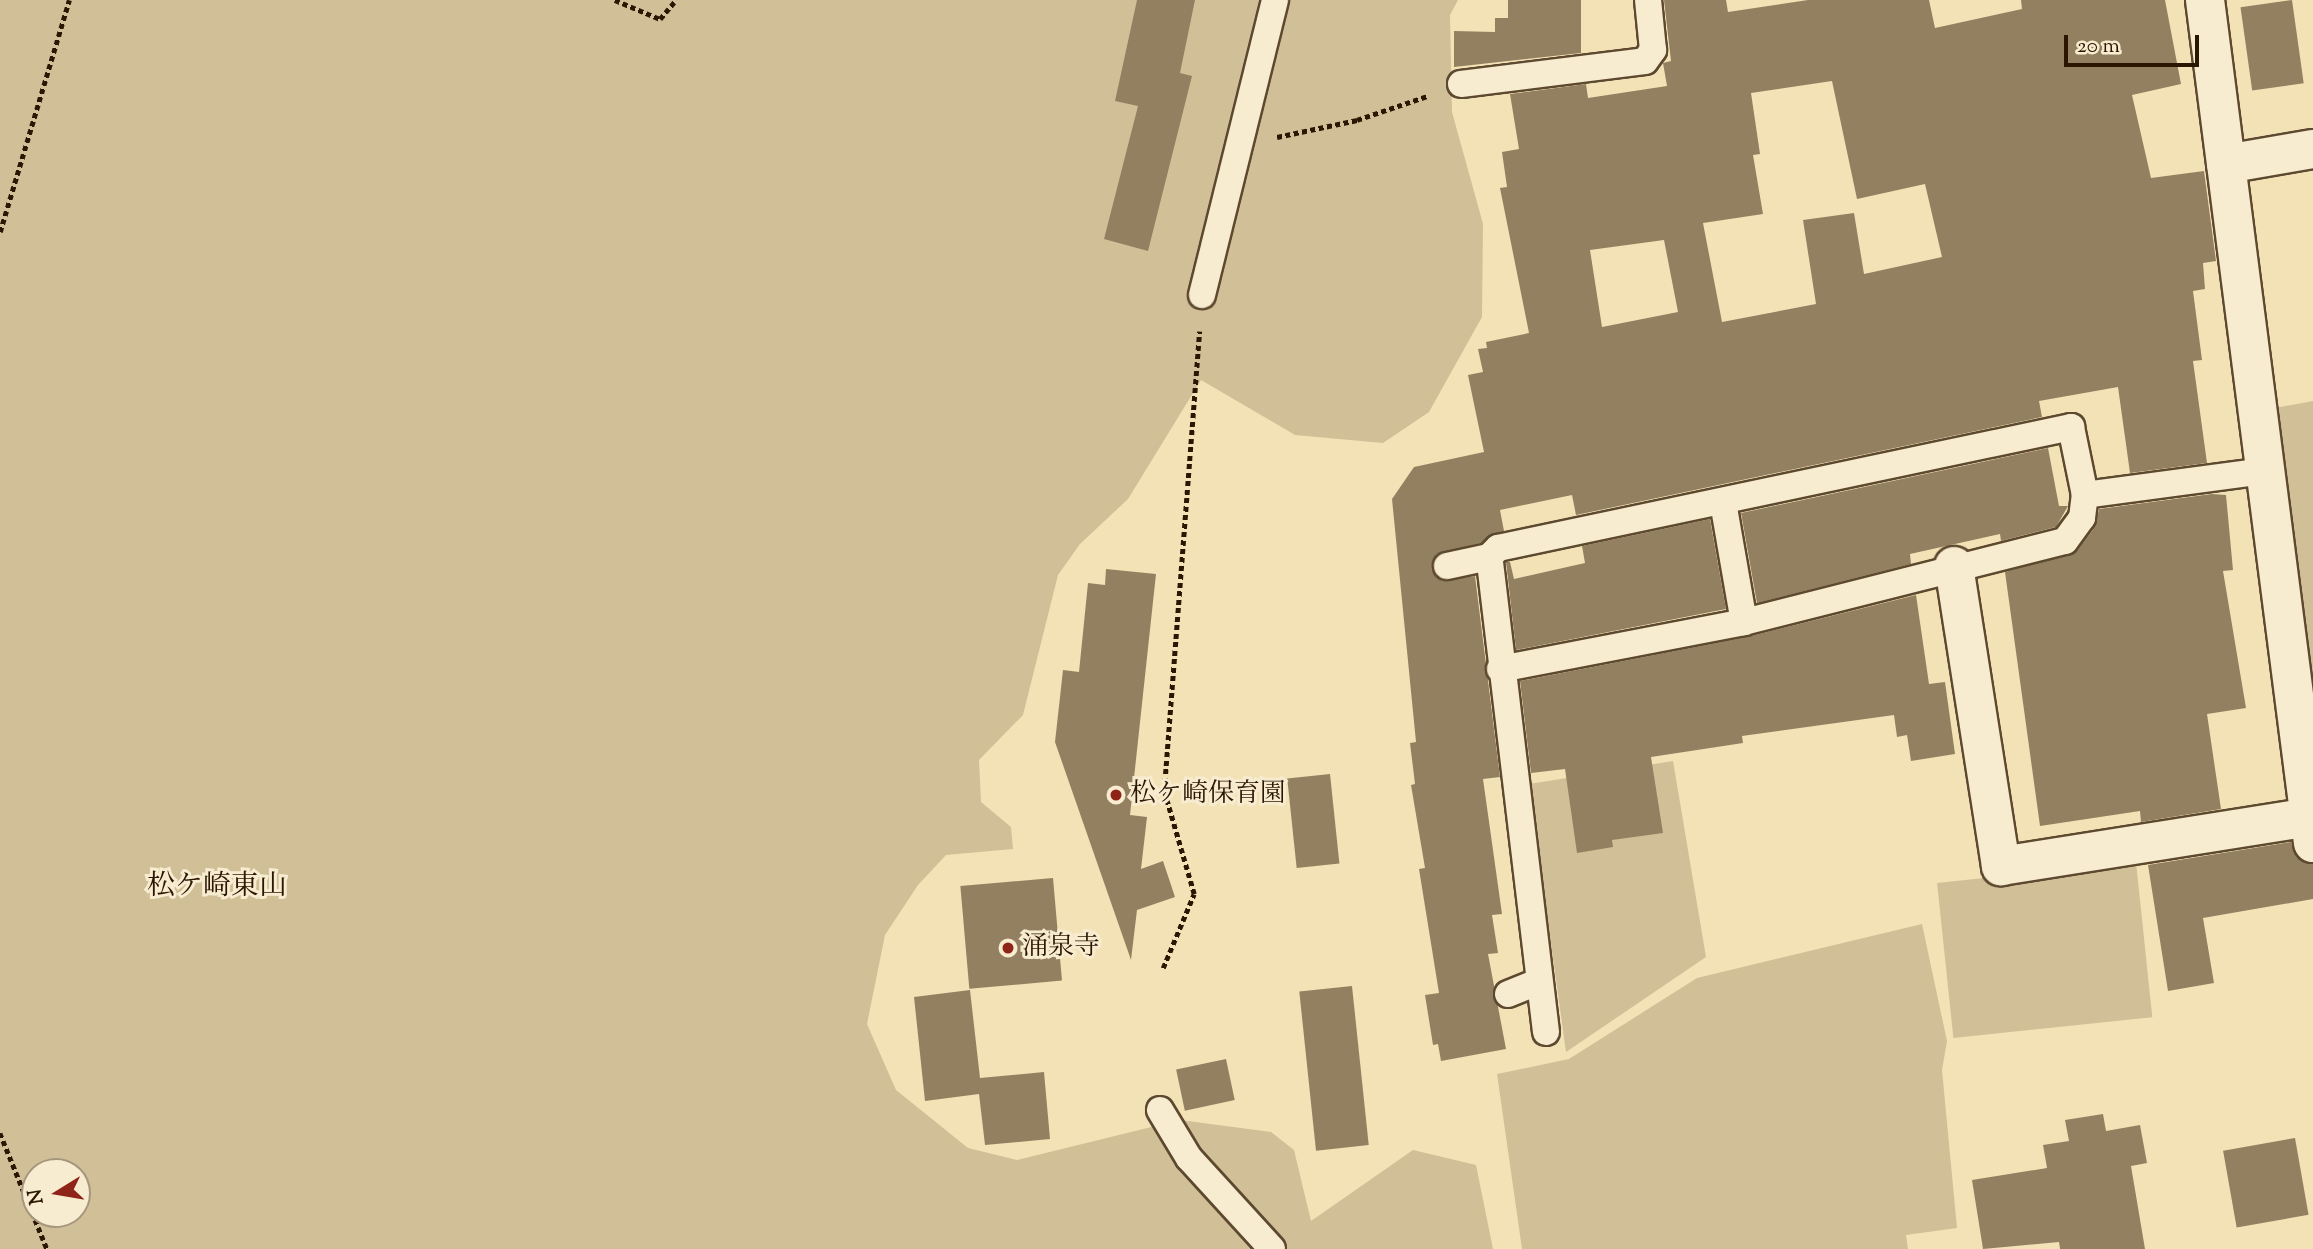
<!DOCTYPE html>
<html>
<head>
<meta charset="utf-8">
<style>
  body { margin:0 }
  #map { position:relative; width:2313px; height:1249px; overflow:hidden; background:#f3e2b6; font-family:"Sorts Mill Goudy","Noto Serif JP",serif }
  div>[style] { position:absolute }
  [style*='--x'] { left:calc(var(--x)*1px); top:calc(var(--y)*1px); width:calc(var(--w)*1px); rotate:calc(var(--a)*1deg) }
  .green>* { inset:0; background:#d1bf97; transform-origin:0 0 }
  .building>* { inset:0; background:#938060; transform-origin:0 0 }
  .path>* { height:4.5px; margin-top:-2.25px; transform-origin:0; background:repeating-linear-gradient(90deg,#2b1602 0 5px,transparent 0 8.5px) }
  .roads { filter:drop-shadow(2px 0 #5d492f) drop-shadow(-2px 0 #5d492f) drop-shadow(0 2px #5d492f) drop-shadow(0 -2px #5d492f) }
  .lane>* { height:26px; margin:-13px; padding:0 13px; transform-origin:13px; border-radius:13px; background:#f7ecd0 }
  .street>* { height:38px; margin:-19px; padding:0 19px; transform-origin:19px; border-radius:19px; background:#f7ecd0 }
  .dots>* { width:19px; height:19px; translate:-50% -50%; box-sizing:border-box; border:4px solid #f7ecd0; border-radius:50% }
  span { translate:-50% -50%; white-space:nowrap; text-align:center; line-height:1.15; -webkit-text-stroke:6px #f7ecd0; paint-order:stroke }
  .poi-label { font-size:26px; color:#2b1602 }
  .left { translate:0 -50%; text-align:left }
  .neighbourhood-label { font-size:28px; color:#2b1602 }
  .north { position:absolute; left:21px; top:1158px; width:70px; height:70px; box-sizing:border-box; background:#f7ecd0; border:2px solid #a5967e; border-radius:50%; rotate:259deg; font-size:19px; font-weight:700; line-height:28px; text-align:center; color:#2b1602 }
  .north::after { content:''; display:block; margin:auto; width:24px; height:32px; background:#8f2418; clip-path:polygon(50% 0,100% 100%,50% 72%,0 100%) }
  .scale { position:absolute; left:2064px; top:35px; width:135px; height:32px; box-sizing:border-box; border:4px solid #2b1602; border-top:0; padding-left:9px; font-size:21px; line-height:24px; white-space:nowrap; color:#2b1602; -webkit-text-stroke:5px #f7ecd0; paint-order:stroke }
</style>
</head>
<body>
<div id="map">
  <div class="green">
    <div style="clip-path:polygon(evenodd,0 0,1458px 0,1450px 15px,1452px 112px,1483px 224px,1482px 317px,1429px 412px,1383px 443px,1295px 435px,1201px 380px,1128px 499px,1080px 544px,1058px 575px,1023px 715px,979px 760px,981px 802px,1011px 827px,1013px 849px,946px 855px,918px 885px,885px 935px,867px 1024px,896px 1090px,968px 1148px,1017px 1160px,1180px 1120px,1271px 1132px,1294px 1150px,1311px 1221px,1413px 1150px,1476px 1165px,1493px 1249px,0 1249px,0 0,35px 1172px,77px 1172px,77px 1214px,35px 1214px,35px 1172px)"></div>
    <div style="clip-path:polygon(2313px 401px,2313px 703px,2269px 409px)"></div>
    <div style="clip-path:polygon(1673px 761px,1706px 957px,1566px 1052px,1529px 784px)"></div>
    <div style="left:2136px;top:862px;width:156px;height:200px;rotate:84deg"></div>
    <div style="clip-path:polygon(1922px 924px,1947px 1041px,1942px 1070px,1957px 1228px,1906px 1235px,1908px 1249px,1522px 1249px,1497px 1074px,1569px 1059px,1697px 978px)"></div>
  </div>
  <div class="building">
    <div style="clip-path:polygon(1137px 0,1195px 0,1180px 73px,1192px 76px,1148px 251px,1104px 239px,1138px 106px,1115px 101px)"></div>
    <div style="clip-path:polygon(1508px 0,1581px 0,1581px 53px,1454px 67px,1454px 31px,1495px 32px,1495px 18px,1508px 18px)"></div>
    <div style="clip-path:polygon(evenodd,1664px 0,1726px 0,1728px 12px,1808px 0,1929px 0,1935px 28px,2022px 9px,2021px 0,2165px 0,2181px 84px,2132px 95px,2151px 178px,2204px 171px,2216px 261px,2203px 263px,2205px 289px,2193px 291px,2202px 360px,2193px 361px,2207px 463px,2130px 473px,2118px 387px,2039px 401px,2042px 417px,1576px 515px,1572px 495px,1500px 510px,1504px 531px,1481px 543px,1437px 554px,1432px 569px,1442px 581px,1475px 576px,1500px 777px,1483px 779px,1502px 914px,1492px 915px,1498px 953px,1488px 954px,1506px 1049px,1441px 1061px,1438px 1044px,1433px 1045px,1425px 995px,1439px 993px,1419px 869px,1425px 868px,1411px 785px,1415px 784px,1410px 743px,1416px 742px,1392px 499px,1414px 467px,1484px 452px,1468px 375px,1483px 372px,1478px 349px,1487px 348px,1486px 342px,1529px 333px,1500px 188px,1507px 187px,1502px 152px,1519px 149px,1510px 94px,1586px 84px,1588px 98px,1667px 86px,1663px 63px,1671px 61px,1664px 0,1832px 81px,1857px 199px,1925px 184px,1942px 257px,1864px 274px,1854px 213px,1803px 220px,1816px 304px,1722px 322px,1703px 223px,1763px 214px,1753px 155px,1760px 154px,1751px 93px,1832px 81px,1664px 0,1664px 240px,1678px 312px,1602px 327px,1590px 250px,1664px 240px)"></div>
    <div style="left:2292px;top:0;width:84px;height:52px;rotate:82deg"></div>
    <div style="clip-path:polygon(2048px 448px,2059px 506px,2068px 506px,2056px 527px,2001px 541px,2000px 534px,1910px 554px,1911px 564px,1757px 603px,1741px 513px)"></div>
    <div style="clip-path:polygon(2212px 494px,2226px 495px,2233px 570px,2223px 571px,2246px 708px,2207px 714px,2221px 809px,2141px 822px,2140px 811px,2040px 826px,2005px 572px,2077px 551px,2095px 527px,2099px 509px)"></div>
    <div style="clip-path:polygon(1710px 519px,1726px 609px,1516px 650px,1506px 562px,1510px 562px,1514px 579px,1585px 563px,1582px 546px)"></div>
    <div style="clip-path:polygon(1106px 569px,1156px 574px,1130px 815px,1147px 817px,1141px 869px,1163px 861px,1175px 897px,1137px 910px,1131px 960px,1055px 742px,1063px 670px,1079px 672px,1088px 583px,1105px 585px)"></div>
    <div style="clip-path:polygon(1916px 595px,1929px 684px,1945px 682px,1955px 754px,1911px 761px,1907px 735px,1897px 737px,1894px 715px,1742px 736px,1743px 743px,1651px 757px,1663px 833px,1612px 840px,1613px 847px,1577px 853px,1565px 769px,1531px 773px,1520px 681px,1747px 637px)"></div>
    <div style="left:1330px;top:774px;width:90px;height:43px;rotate:84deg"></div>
    <div style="clip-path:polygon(2291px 842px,2296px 857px,2313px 864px,2313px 899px,2203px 918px,2214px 983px,2168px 991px,2148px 865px)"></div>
    <div style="left:1053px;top:878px;width:103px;height:93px;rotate:85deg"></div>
    <div style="left:1352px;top:986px;width:160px;height:53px;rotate:84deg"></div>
    <div style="clip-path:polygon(970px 990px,980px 1078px,1044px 1072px,1050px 1139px,985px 1145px,979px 1094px,925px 1101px,914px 997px)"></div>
    <div style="left:1226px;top:1059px;width:42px;height:51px;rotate:78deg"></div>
    <div style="clip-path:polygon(2103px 1114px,2106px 1131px,2140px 1125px,2147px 1163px,2131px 1166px,2145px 1249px,2060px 1249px,2059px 1242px,1983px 1249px,1972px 1180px,2047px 1168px,2043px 1145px,2069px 1141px,2065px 1120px)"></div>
    <div style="left:2295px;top:1138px;width:78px;height:73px;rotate:80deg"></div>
  </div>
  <div class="path">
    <div style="--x:615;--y:0;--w:49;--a:22.9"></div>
    <div style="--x:660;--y:19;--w:25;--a:-50"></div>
    <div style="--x:1277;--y:137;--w:82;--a:-12"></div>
    <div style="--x:1357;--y:120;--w:74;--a:-18.9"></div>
    <div style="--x:0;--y:232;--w:242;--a:-73.4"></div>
    <div style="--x:1163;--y:968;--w:80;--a:-67.3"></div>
    <div style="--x:1194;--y:894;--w:107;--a:-106.2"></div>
    <div style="--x:1164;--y:791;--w:461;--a:-85.6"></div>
    <div style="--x:0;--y:1133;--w:125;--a:67.9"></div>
  </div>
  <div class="roads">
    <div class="lane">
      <div style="--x:1461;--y:84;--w:185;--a:-7.1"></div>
      <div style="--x:1645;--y:61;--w:14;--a:-54"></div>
      <div style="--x:1653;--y:50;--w:50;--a:-95.7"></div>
      <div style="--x:1202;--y:295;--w:304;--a:-76.1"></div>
      <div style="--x:1723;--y:502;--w:122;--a:80.1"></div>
      <div style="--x:1447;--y:566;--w:43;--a:-12.1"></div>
      <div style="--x:1500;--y:669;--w:248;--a:-10.9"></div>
      <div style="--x:1744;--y:622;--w:331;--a:-14.2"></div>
      <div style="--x:2065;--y:541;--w:29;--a:-54"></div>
      <div style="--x:2082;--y:518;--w:23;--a:-83"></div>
      <div style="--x:1508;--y:994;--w:32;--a:-22"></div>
      <div style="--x:1546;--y:1032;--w:478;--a:-96.8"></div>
      <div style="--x:1489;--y:557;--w:13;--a:-45"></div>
      <div style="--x:1498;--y:548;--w:586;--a:-11.92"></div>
      <div style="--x:2071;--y:427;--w:69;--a:78.4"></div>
      <div style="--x:2085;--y:495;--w:182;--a:-7.6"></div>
      <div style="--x:1160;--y:1110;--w:56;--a:58.9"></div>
      <div style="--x:1189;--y:1158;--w:123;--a:47.6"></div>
    </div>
    <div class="street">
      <div style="--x:2205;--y:0;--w:850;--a:82.7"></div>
      <div style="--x:2226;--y:164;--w:88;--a:-9.8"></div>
      <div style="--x:1954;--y:566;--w:304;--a:81.1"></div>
      <div style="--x:2001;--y:866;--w:313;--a:-9"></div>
    </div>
  </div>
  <div class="dots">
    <div style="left:1116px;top:795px;background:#8f2418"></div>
    <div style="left:1008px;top:948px;background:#8f2418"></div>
  </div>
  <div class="poi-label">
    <span class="left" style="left:1130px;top:795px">松ケ崎保育園</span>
    <span class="left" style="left:1022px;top:948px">涌泉寺</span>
  </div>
  <div class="neighbourhood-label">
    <span style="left:217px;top:887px">松ケ崎東山</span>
  </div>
  <div class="north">N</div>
  <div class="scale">20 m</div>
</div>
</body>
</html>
